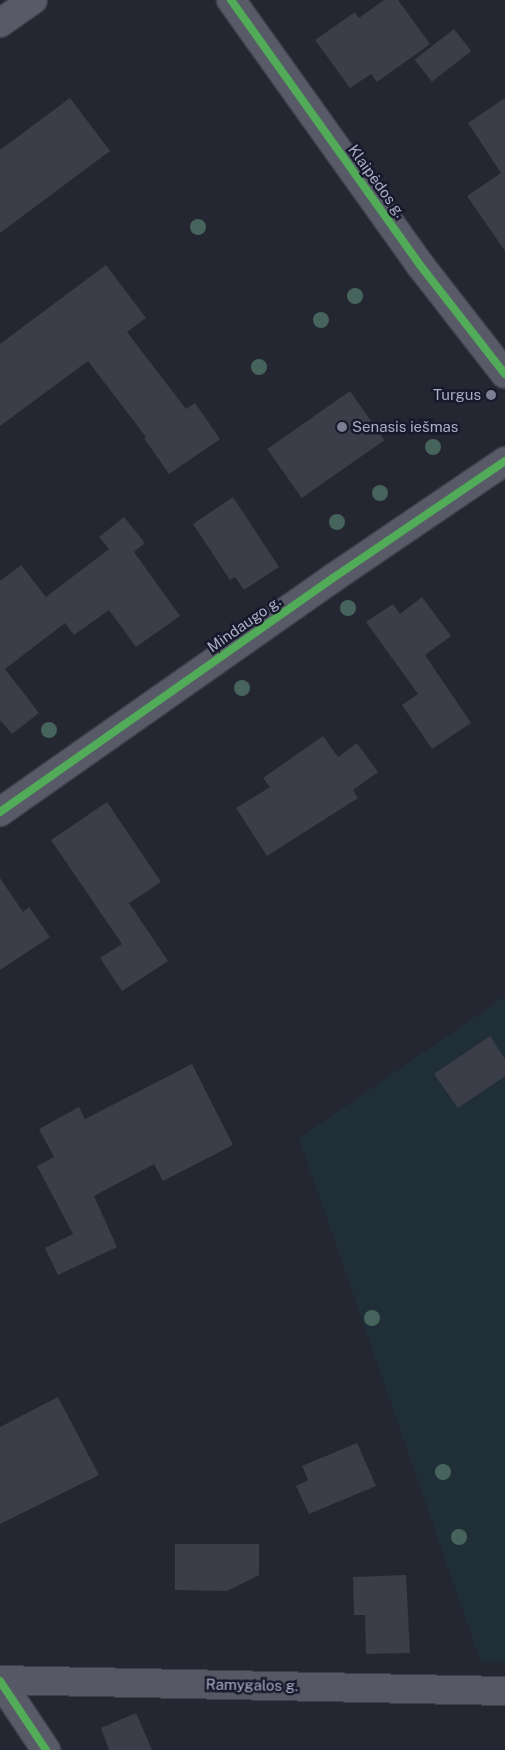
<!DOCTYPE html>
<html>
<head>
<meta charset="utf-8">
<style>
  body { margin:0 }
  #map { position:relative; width:505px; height:1750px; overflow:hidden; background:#242632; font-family:"Public Sans",sans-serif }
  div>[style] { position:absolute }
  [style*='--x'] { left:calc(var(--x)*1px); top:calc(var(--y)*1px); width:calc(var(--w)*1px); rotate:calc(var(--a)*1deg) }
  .green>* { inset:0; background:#202e38 }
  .building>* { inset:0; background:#3b3d48; transform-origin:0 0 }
  .roads { filter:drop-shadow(1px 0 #3e4049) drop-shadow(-1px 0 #3e4049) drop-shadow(0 1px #3e4049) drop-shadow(0 -1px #3e4049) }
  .street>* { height:28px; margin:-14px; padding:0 14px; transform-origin:14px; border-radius:14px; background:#585a67 }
  .secondary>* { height:28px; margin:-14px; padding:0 14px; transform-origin:14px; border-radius:14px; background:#575865 }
  .cycleway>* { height:8px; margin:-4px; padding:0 4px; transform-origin:4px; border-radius:4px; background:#51ab58 }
  .trees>* { width:16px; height:16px; margin:-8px; border-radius:50%; background:#46645b }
  .dots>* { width:14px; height:14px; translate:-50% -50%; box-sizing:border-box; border:2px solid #171a2c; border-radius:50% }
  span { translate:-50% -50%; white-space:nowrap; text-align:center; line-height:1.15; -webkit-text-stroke:5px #171a2c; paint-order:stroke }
  .street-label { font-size:15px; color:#abadc5 }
  .poi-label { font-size:15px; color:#abadc5 }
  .right { translate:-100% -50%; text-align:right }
  .left { translate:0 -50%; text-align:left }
</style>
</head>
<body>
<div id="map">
  <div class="green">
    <div style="clip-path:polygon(505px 996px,505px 1663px,481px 1663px,299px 1138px)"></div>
  </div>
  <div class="building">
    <div style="clip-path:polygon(384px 0,398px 0,430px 44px,377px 82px,371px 74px,350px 88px,315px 40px,355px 12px,359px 18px)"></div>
    <div style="left:454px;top:29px;width:28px;height:50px;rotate:52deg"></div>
    <div style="clip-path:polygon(70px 98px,110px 151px,0 233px,0 150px)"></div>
    <div style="clip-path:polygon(505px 98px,505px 251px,467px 196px,501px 173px,468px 123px)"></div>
    <div style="clip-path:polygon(106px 265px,146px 318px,127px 332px,186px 409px,195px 403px,220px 439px,169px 474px,144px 438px,146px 437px,88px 361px,0 426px,0 344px)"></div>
    <div style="left:350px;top:391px;width:60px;height:101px;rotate:55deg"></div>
    <div style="clip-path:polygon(233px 497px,279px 567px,244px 590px,235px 577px,230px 580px,193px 524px)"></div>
    <div style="clip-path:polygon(124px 517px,145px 543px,134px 552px,180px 616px,136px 647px,109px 610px,74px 635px,65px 623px,5px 669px,39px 713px,12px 734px,0 720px,0 581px,21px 565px,46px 597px,109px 549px,99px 537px)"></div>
    <div style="clip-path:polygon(422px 597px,451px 636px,425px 655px,471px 723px,432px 749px,402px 705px,418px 694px,366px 622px,393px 604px,400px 614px)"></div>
    <div style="clip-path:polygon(323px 736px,338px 757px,357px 743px,378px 772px,353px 790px,358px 798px,267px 856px,236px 808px,270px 787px,263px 778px)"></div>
    <div style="clip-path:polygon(107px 802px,161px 882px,129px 903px,168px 961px,122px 991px,100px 958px,122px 944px,51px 840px)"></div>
    <div style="clip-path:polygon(0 878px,23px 912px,29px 907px,50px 937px,0 970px)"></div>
    <div style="clip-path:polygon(490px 1036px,505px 1059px,505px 1076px,458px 1108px,434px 1074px)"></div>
    <div style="clip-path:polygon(192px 1064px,233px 1145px,163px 1181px,154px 1164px,94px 1196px,117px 1247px,58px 1275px,45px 1248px,73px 1234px,37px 1166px,54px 1157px,39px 1129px,79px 1107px,85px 1119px)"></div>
    <div style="clip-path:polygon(58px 1397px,99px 1475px,0 1524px,0 1427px)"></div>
    <div style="clip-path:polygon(357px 1443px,376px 1486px,309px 1514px,296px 1486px,308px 1480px,302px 1466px)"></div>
    <div style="clip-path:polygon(175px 1544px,259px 1544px,259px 1575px,227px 1591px,175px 1590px)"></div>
    <div style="clip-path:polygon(406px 1575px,410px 1653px,366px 1654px,365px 1615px,354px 1615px,353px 1577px)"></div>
    <div style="clip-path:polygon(136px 1713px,152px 1750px,109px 1750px,101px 1728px)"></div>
  </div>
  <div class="roads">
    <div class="street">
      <div style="--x:231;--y:0;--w:325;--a:54.5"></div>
      <div style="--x:420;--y:265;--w:138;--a:52.1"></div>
      <div style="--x:0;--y:23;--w:40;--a:-34.9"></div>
      <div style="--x:0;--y:812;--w:407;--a:-35.1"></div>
      <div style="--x:333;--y:578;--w:208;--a:-34.2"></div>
      <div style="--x:0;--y:1681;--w:83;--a:56.3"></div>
    </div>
    <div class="secondary">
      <div style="--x:0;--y:1680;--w:505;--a:1.25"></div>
    </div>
  </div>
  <div class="cycleway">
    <div style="--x:231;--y:0;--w:325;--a:54.5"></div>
    <div style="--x:420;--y:265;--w:138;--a:52.1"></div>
    <div style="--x:0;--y:812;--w:407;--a:-35.1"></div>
    <div style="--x:333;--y:578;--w:208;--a:-34.2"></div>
    <div style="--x:0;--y:1681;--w:83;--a:56.3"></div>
  </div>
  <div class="trees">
    <div style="left:198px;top:227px"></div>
    <div style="left:355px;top:296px"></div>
    <div style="left:321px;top:320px"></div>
    <div style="left:259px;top:367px"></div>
    <div style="left:433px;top:447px"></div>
    <div style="left:380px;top:493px"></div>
    <div style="left:337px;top:522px"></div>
    <div style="left:348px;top:608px"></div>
    <div style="left:242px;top:688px"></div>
    <div style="left:49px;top:730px"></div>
    <div style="left:372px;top:1318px"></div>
    <div style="left:443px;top:1472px"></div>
    <div style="left:459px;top:1537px"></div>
  </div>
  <div class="dots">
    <div style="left:491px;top:395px;background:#7c7e92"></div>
    <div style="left:342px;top:427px;background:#7c7e92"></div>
  </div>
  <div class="street-label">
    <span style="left:377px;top:181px;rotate:54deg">Klaipėdos g.</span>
    <span style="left:244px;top:624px;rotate:-35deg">Mindaugo g.</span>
    <span style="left:252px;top:1685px;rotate:1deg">Ramygalos g.</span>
  </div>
  <div class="poi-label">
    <span class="right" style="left:481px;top:395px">Turgus</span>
    <span class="left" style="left:352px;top:427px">Senasis iešmas</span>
  </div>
</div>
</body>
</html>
